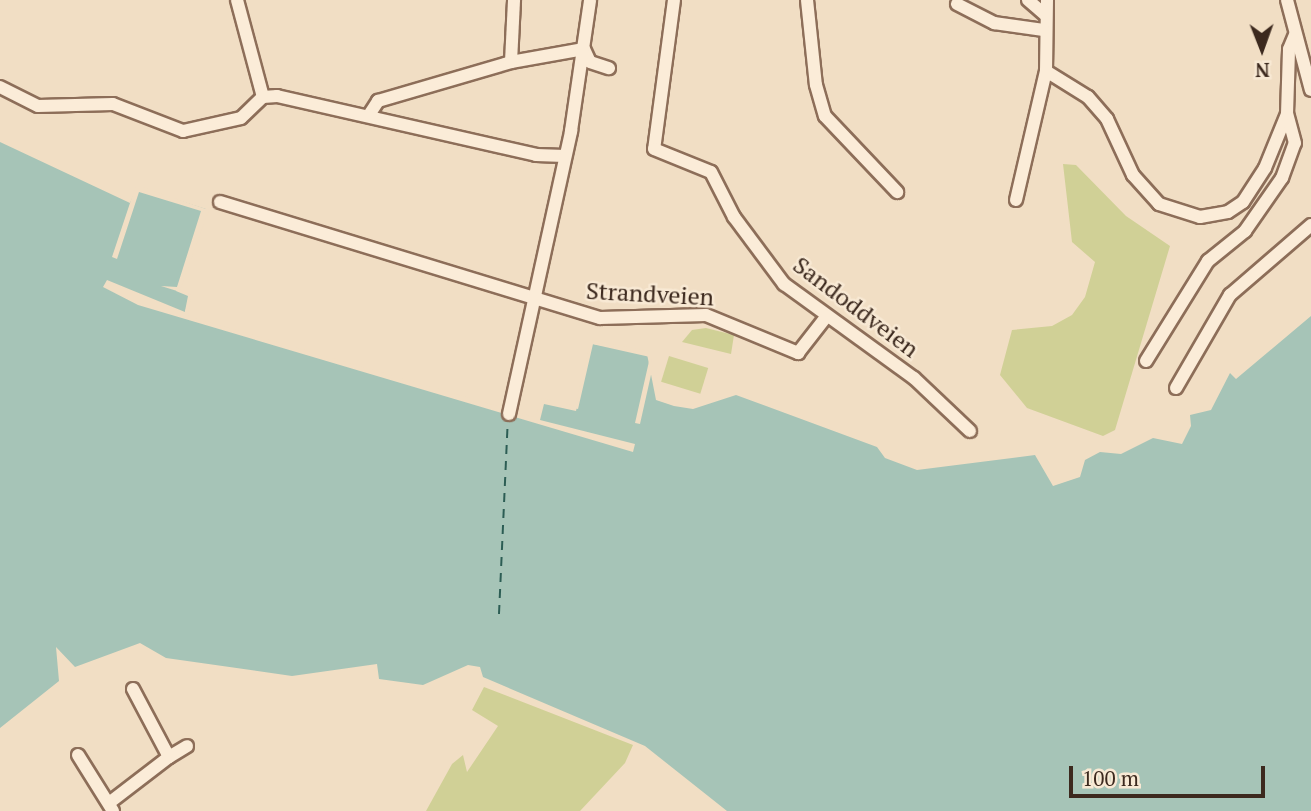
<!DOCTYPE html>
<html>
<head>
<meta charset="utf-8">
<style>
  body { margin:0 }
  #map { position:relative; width:1311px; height:811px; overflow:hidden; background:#f1dec4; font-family:"PT Serif",serif }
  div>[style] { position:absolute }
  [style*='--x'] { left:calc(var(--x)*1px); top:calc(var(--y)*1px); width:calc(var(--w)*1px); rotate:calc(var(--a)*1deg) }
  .green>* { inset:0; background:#d0d096; transform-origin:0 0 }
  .water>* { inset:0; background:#a6c4b7 }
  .pier>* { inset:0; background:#f1dec4 }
  .ferry>* { height:2px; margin-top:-1px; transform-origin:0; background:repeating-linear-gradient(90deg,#2c5d54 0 9px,transparent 0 16px) }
  .roads { filter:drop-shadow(2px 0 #8d6e59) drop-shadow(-2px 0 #8d6e59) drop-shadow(0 2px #8d6e59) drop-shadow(0 -2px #8d6e59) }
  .minor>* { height:12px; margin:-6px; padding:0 6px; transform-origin:6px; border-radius:6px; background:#fbecd8 }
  span { translate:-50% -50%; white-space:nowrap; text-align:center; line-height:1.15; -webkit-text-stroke:5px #f8e9d4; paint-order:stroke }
  .street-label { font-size:24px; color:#3c291e }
  .north { position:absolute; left:1227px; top:14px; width:70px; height:70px; -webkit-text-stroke:5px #f8e9d4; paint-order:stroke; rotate:179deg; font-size:19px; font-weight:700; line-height:28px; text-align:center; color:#3c291e }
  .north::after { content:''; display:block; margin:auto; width:24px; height:32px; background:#3c291e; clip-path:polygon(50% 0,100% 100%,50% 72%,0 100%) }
  .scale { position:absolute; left:1069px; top:766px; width:196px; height:32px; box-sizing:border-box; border:4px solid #3c291e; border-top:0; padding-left:9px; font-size:21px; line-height:24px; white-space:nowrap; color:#3c291e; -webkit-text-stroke:5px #f8e9d4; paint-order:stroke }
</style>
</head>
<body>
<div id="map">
  <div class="green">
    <div style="clip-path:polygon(1063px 164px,1076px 165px,1126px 216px,1170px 246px,1115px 430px,1103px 436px,1027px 408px,1000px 375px,1012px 330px,1052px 326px,1072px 315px,1085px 297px,1095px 262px,1072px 242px)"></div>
    <div style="clip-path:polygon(706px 328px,734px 335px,731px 354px,682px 342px,692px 330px)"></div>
    <div style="left:669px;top:356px;width:41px;height:27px;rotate:17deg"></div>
    <div style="clip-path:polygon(484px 687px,633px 745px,625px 763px,580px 811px,426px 811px,452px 764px,463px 755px,467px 772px,498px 726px,472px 710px)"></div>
  </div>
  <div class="water">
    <div style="clip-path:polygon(0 142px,130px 203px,137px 187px,206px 209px,176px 291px,188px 296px,184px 316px,537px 421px,543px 401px,578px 409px,593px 344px,647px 354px,656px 400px,674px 406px,693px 409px,736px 395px,877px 447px,885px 458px,917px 470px,1035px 455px,1053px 486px,1080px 477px,1085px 460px,1100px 452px,1121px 454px,1153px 438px,1182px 444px,1191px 426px,1190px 415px,1211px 410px,1230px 373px,1236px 379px,1311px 316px,1311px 811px,727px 811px,645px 746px,483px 677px,480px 667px,468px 665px,423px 685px,379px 679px,377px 664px,292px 676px,166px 658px,140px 643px,75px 667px,56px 647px,59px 681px,0 728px)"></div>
  </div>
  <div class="pier">
    <div style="clip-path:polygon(136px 185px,209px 210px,180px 290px,191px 295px,188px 316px,535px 417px,542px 398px,575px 406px,591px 340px,649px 351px,653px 366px,640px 424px,635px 423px,650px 357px,592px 344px,576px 411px,544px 404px,540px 420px,635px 444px,633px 452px,138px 305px,103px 287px,107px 280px,185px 312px,190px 295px,161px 286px,177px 287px,201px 211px,139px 192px,117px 259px,112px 257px)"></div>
  </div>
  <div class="ferry">
    <div style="--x:499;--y:614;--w:195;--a:-87.4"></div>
  </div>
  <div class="roads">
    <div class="minor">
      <div style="--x:237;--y:0;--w:100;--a:75"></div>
      <div style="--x:674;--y:0;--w:150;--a:97.6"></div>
      <div style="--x:654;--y:149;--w:61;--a:22"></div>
      <div style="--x:711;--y:172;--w:51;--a:62.9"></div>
      <div style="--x:734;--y:217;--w:84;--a:53.3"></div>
      <div style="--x:784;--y:284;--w:160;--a:35.9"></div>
      <div style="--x:914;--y:378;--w:77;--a:43.4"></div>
      <div style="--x:807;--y:0;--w:85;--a:84"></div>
      <div style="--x:816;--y:85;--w:32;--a:74"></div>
      <div style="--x:825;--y:116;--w:105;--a:46.5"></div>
      <div style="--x:1028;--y:0;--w:23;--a:41"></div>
      <div style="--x:1047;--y:0;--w:71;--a:90.8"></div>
      <div style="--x:1046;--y:71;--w:49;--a:31.8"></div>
      <div style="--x:1088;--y:97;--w:29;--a:49"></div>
      <div style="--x:1107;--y:119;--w:62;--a:65.1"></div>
      <div style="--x:1133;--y:175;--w:39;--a:48"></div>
      <div style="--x:1159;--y:204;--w:43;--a:17.6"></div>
      <div style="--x:1200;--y:217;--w:28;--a:-10"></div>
      <div style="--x:1228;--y:212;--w:18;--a:-34"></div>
      <div style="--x:1243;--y:202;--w:40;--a:-57.1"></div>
      <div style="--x:1265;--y:168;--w:58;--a:-67.8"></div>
      <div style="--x:1287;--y:0;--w:93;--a:75.1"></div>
      <div style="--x:957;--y:4;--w:42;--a:27.2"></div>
      <div style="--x:994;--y:23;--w:50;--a:8"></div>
      <div style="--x:511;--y:62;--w:74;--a:-10.1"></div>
      <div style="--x:584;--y:49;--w:14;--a:65"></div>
      <div style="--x:590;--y:62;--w:20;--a:18"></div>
      <div style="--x:0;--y:87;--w:42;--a:26.6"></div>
      <div style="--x:38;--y:106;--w:75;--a:-1.5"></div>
      <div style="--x:113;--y:104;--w:75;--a:21.1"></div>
      <div style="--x:183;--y:131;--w:59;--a:-12.6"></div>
      <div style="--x:241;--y:118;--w:30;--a:-44"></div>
      <div style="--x:263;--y:97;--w:14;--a:-4"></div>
      <div style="--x:277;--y:96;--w:266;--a:12.8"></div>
      <div style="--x:536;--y:155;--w:29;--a:2"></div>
      <div style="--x:369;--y:115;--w:17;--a:-57"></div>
      <div style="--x:378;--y:101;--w:139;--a:-16.3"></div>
      <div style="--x:511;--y:62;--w:62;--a:-87.2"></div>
      <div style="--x:1016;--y:200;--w:132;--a:-76.9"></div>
      <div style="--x:220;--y:202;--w:397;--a:17"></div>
      <div style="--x:600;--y:318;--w:106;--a:-1.6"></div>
      <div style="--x:706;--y:315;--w:100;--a:22.4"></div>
      <div style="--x:798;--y:353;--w:46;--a:-52.1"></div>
      <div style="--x:1146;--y:361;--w:118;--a:-58.2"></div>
      <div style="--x:1208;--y:261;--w:48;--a:-39"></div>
      <div style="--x:1245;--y:231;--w:65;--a:-55.1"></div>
      <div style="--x:1282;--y:178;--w:37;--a:-70"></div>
      <div style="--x:1295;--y:143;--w:30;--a:-105"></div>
      <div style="--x:1287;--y:114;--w:65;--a:-88.2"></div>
      <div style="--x:1289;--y:49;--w:15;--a:-67"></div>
      <div style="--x:1176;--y:388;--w:108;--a:-59.9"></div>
      <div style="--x:1230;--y:295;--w:107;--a:-40.8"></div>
      <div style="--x:509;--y:414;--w:290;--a:-77.6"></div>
      <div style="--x:571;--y:131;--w:132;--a:-81.7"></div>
      <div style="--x:78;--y:755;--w:66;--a:58"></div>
      <div style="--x:169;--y:757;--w:21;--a:-31"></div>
      <div style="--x:109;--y:803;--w:76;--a:-37.5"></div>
      <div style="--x:169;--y:757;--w:77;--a:-117.9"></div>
    </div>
  </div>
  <div class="street-label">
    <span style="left:650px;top:294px;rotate:3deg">Strandveien</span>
    <span style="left:856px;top:307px;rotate:37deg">Sandoddveien</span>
  </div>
  <div class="north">N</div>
  <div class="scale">100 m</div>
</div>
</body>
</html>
